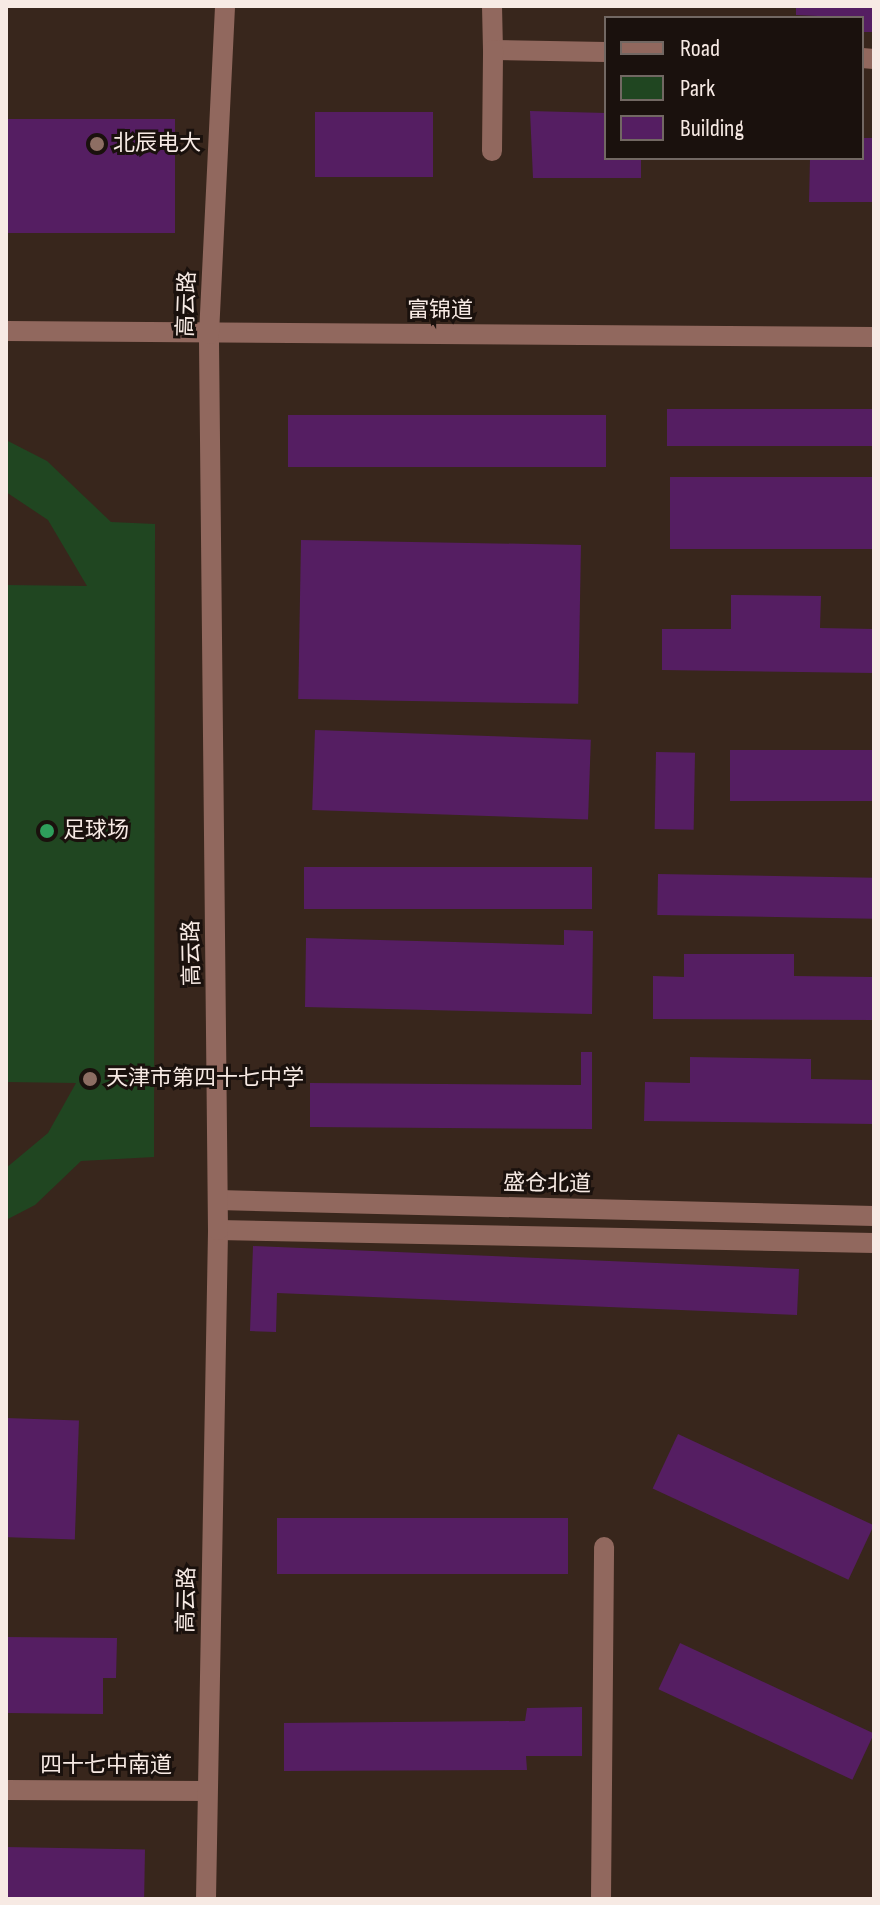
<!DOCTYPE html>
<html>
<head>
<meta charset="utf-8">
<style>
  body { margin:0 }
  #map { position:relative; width:880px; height:1905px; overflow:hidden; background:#38261c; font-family:"Sofia Sans Condensed","Noto Sans SC",sans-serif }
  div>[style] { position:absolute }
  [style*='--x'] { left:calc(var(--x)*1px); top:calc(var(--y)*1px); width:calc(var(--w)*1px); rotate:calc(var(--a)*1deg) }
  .green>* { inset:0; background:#204621 }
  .building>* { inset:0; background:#551e62; transform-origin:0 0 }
  .minor>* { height:20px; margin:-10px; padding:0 10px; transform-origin:10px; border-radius:10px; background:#91685e }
  .dots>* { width:22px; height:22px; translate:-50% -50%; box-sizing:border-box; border:4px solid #1a110d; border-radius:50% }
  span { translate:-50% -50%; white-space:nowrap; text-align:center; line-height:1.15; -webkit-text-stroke:6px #1a110d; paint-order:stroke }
  .poi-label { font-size:22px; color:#f7eae4 }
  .left { translate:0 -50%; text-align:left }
  .street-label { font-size:22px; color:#f7eae4 }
  .frame { position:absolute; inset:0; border:8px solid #f7eae4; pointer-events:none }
  .legend { position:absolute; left:604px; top:16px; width:260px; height:144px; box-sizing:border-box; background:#1a110d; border:2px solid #726863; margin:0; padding:10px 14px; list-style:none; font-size:24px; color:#f7eae4 }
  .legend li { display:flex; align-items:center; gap:16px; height:40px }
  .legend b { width:40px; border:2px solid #726863 }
</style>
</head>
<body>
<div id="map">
  <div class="green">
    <div style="clip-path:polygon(6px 440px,47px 461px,111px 522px,155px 524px,154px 1157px,81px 1161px,35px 1205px,6px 1220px,6px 1168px,48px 1133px,76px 1083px,6px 1082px,6px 585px,87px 586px,48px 520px,6px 492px)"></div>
  </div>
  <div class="building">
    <div style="clip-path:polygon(796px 6px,874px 6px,874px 32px,862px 32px,862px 18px,796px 15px)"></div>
    <div style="clip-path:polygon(530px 111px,606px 113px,606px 158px,641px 158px,641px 178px,533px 178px)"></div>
    <div style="left:315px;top:112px;width:118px;height:65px"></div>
    <div style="left:6px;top:119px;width:169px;height:114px"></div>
    <div style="clip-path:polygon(862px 138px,874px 138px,874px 202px,809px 202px,810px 158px,862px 158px)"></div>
    <div style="left:667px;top:409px;width:207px;height:37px"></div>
    <div style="left:288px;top:415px;width:318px;height:52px"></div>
    <div style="left:670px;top:477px;width:204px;height:72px"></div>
    <div style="left:301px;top:540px;width:280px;height:159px;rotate:1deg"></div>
    <div style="clip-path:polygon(731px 595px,821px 596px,820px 628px,874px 629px,874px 673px,662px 670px,662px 629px,731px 629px)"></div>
    <div style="left:315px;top:730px;width:276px;height:80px;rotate:2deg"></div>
    <div style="left:730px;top:750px;width:144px;height:51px"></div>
    <div style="left:656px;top:752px;width:39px;height:77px;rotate:1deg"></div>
    <div style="left:304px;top:867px;width:288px;height:42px"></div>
    <div style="left:658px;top:874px;width:216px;height:41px;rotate:1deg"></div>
    <div style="clip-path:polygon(564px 930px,593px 931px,592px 1014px,305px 1007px,306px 938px,564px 945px)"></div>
    <div style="clip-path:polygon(684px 954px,794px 954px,794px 976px,874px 977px,874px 1020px,653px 1019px,653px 976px,684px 977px)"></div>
    <div style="clip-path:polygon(581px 1052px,592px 1052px,592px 1129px,310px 1127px,310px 1083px,581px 1085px)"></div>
    <div style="clip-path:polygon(690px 1057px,811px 1059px,811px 1079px,874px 1080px,874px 1124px,644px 1121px,645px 1082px,690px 1083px)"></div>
    <div style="clip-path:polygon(253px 1246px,799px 1269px,797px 1315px,277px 1293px,276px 1332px,250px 1331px)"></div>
    <div style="left:6px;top:1418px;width:73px;height:119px;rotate:2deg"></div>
    <div style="left:678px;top:1434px;width:216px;height:60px;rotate:25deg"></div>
    <div style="left:277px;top:1518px;width:291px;height:56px"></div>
    <div style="clip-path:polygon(6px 1637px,117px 1638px,116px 1678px,103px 1678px,103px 1714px,6px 1713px)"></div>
    <div style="left:680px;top:1643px;width:214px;height:51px;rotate:25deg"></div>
    <div style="clip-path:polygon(582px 1707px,582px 1756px,526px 1756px,527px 1770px,284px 1771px,284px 1723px,525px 1721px,527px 1708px)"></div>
    <div style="left:6px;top:1847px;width:139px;height:52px;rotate:1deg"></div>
  </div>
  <div class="minor">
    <div style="--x:492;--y:6;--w:44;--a:88.7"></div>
    <div style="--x:493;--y:50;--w:113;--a:1"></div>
    <div style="--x:862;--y:58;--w:12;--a:5"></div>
    <div style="--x:492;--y:151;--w:101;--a:-89.4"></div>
    <div style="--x:6;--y:331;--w:868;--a:0.4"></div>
    <div style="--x:218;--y:1200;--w:656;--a:1.4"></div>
    <div style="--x:218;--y:1230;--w:656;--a:1.14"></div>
    <div style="--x:6;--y:1790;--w:201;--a:0.3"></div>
    <div style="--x:206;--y:1899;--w:669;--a:-88.97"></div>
    <div style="--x:218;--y:1230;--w:896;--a:-90.58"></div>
    <div style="--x:209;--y:334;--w:328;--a:-87.2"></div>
    <div style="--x:601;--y:1899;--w:352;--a:-89.5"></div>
  </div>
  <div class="dots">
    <div style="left:97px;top:144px;background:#8d6e63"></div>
    <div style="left:47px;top:831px;background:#2e9e5b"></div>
    <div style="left:90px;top:1079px;background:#8d6e63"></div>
  </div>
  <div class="poi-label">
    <span class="left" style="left:113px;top:144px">北辰电大</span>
    <span class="left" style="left:63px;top:831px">足球场</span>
    <span class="left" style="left:106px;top:1079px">天津市第四十七中学</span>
  </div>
  <div class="street-label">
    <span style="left:187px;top:304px;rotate:-88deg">高云路</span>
    <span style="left:440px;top:311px">富锦道</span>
    <span style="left:192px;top:953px;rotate:-91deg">高云路</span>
    <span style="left:547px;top:1184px;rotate:1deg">盛仓北道</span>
    <span style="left:187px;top:1600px;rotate:-89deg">高云路</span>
    <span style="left:106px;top:1766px">四十七中南道</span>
  </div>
  <div class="frame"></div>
  <ul class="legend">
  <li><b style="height:10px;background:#91685e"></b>Road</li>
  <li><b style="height:22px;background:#204621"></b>Park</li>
  <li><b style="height:22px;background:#551e62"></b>Building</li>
  </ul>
</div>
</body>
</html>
